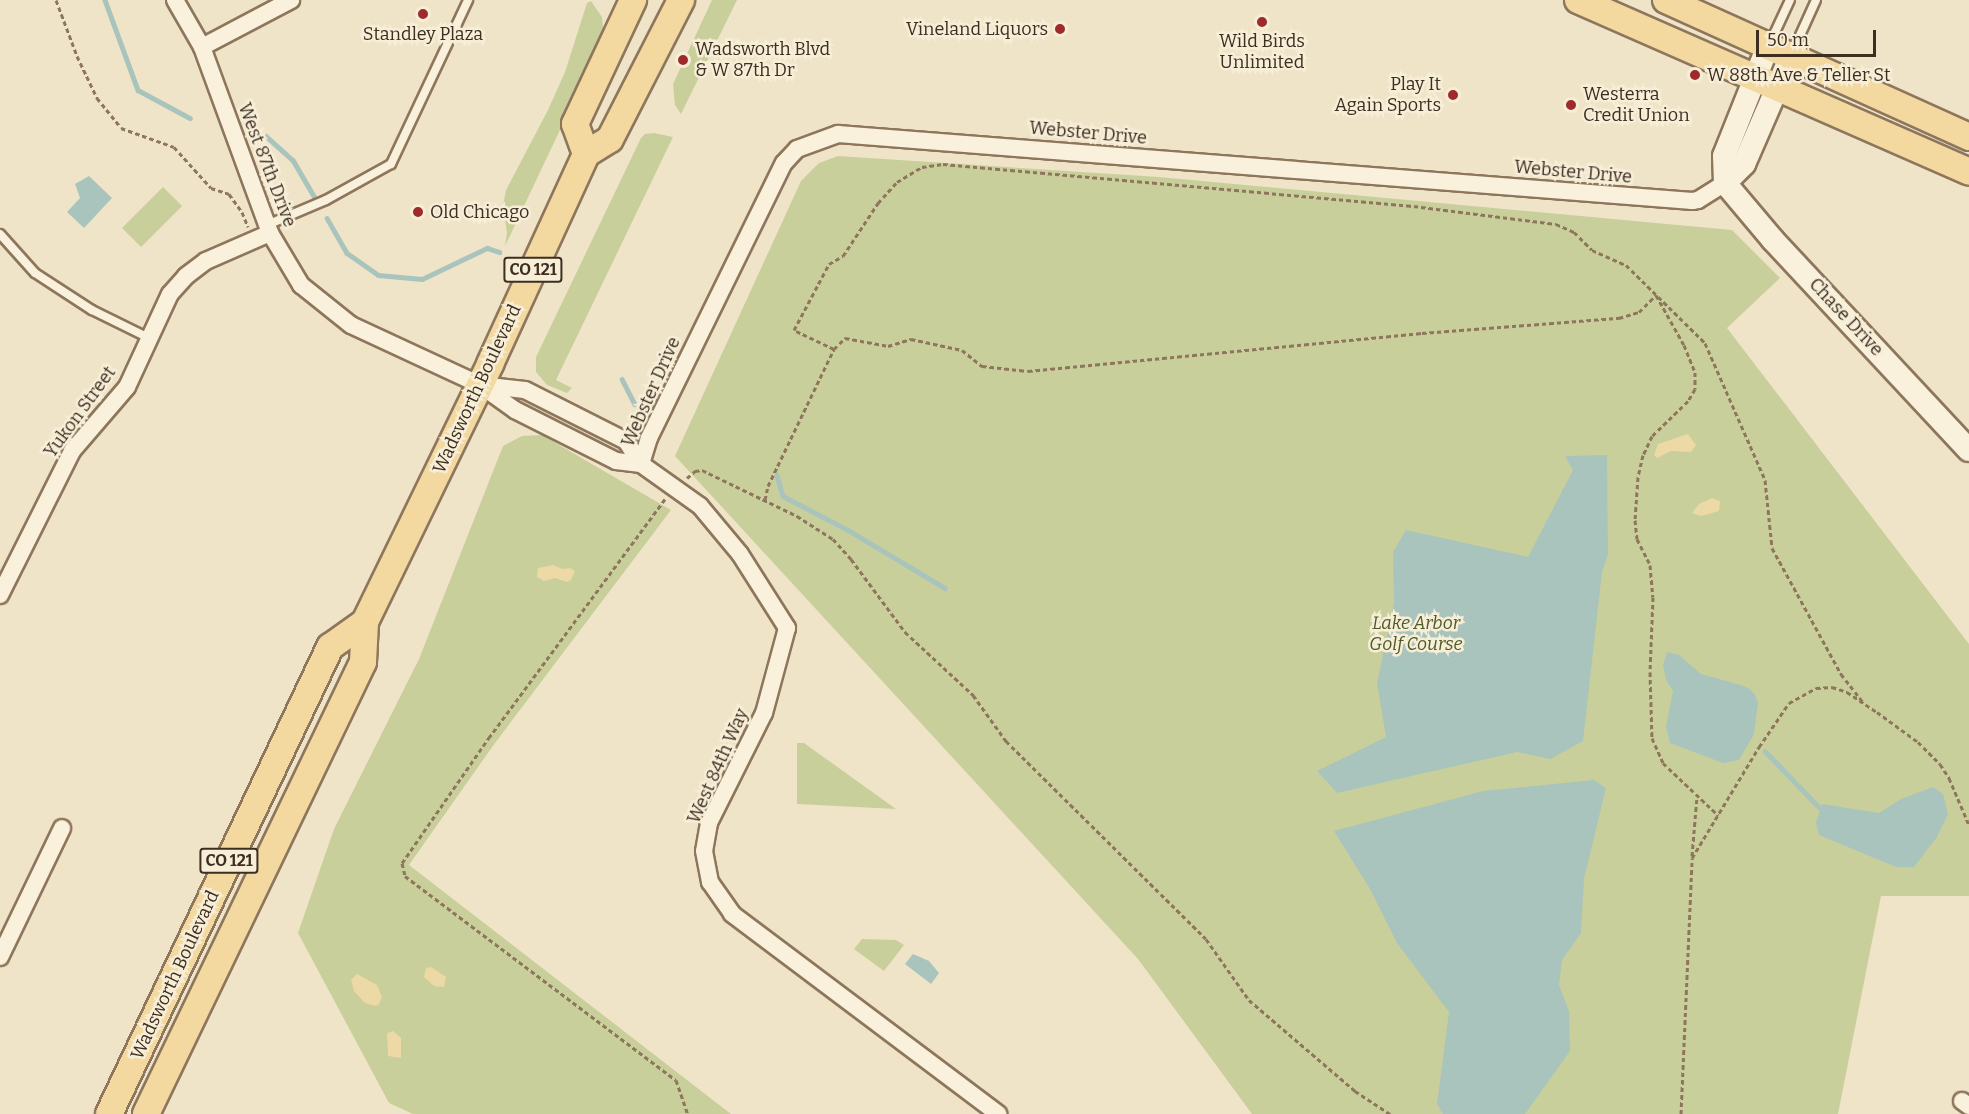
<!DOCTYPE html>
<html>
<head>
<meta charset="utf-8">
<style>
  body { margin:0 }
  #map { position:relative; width:1969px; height:1114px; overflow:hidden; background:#f0e4c8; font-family:Bitter,serif }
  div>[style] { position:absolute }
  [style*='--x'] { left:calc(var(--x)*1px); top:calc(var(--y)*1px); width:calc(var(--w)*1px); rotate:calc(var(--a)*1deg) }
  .green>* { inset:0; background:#c9cf9b; transform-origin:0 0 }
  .sand>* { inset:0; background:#ecd9a5 }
  .water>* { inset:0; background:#a9c4bc }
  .stream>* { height:4.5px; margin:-2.25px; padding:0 2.25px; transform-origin:2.25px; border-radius:2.25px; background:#a9c4bc }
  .path>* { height:3px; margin-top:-1.5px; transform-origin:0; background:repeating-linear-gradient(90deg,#8d765c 0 4.5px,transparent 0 7.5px) }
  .roads { filter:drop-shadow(2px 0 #8d765c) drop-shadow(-2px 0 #8d765c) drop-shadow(0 2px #8d765c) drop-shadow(0 -2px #8d765c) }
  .lane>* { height:8px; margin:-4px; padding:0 4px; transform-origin:4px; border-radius:4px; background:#faf1dc }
  .street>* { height:16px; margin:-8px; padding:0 8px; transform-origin:8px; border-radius:8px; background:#faf1dc }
  .secondary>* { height:22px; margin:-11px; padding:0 11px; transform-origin:11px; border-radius:11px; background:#faf1dc }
  .primary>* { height:26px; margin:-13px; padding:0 13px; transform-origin:13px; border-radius:13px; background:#f3d9a0 }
  .dots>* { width:16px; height:16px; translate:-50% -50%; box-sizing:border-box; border:3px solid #f7eed8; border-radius:50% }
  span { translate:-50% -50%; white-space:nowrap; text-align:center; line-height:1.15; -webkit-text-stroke:5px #f7eed8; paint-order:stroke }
  .shield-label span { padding:2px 4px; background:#f7eed8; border:2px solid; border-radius:4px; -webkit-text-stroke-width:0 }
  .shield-label { font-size:16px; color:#3d2e20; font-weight:700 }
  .poi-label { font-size:18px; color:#3d2e20 }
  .right { translate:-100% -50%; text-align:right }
  .left { translate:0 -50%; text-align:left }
  .street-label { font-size:18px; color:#3d2e20 }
  .park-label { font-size:18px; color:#4d5a26; font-style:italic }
  .scale { position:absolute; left:1756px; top:30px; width:120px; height:27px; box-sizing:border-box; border:3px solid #3d2e20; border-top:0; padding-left:8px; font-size:18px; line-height:21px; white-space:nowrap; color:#3d2e20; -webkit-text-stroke:4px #f7eed8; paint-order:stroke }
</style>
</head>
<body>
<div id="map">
  <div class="green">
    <div style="clip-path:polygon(712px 0,737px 0,681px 114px,675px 105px,673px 84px)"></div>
    <div style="clip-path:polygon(591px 1px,602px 17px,604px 37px,505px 246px,507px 233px,503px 206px,506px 190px,548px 110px,565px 72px,587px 3px)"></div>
    <div style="clip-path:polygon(654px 133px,673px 137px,556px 380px,572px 388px,567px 393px,547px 385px,536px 372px,536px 357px,641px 138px,645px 134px)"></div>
    <div style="clip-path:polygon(838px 156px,1159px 177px,1732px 230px,1780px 278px,1727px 328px,1969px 644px,1969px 896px,1881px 896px,1838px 1114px,1252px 1114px,1138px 959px,675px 456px,801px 181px,819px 163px)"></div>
    <div style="left:163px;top:187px;width:27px;height:58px;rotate:45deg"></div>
    <div style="clip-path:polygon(542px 435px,671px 510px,495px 743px,409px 865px,731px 1114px,413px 1114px,389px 1103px,298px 933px,334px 829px,419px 659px,503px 446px,522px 436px)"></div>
    <div style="clip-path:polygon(797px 743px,804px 743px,896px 809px,797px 804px)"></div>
    <div style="clip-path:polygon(862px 939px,896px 940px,904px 945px,884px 971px,854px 949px)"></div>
  </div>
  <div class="sand">
    <div style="clip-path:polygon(1688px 434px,1696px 445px,1691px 452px,1671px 451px,1657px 458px,1654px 455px,1658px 444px)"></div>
    <div style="clip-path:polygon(1712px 498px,1720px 501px,1719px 511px,1701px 516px,1692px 513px,1699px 504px)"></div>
    <div style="clip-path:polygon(553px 565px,562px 569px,570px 568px,575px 571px,571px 580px,567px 582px,555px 578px,544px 581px,537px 577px,538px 568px)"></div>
    <div style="clip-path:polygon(431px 967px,446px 977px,444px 987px,434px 986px,424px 977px,426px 968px)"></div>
    <div style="clip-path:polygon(357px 974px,377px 985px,382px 997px,379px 1004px,376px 1006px,365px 1003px,354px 991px,351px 980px)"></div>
    <div style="clip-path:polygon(393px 1031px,401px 1038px,401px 1058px,388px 1056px,387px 1033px)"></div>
  </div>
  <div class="water">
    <div style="clip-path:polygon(89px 176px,112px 198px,84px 228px,67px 212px,80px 198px,75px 184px)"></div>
    <div style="clip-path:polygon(1607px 455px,1608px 555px,1602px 572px,1583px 741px,1550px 759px,1517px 752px,1337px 793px,1317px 771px,1386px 737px,1377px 683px,1394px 603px,1393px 552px,1406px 530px,1528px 557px,1573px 470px,1565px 456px)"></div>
    <div style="clip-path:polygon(1667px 652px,1679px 655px,1701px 674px,1741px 685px,1750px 689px,1755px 695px,1758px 703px,1754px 734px,1739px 760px,1723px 763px,1670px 743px,1666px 726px,1673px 691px,1666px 680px,1663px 665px)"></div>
    <div style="clip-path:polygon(1594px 780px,1606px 788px,1584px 879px,1581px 933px,1562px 960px,1559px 985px,1569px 1011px,1570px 1051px,1525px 1114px,1443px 1114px,1437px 1104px,1449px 1012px,1397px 943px,1370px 889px,1334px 831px,1483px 791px)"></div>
    <div style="clip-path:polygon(1933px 787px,1943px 794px,1948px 814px,1937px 837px,1914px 867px,1896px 867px,1819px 835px,1816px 822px,1822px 804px,1879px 813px,1901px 799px)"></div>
    <div style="clip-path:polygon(913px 954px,929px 961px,939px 973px,931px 984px,905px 964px)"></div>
  </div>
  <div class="stream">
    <div style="--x:105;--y:0;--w:96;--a:69.9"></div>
    <div style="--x:138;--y:90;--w:59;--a:28.3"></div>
    <div style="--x:266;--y:136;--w:36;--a:42"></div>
    <div style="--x:293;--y:160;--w:50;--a:59.8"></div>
    <div style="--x:327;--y:218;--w:40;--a:60.3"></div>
    <div style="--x:347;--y:253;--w:38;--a:35"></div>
    <div style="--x:378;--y:275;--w:44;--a:5.2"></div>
    <div style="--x:422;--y:279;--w:72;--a:-25.5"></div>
    <div style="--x:487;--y:248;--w:13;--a:18"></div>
    <div style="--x:622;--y:379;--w:28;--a:63"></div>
    <div style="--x:777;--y:475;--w:22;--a:74"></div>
    <div style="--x:783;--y:496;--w:73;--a:27.6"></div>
    <div style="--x:848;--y:530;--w:113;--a:30.9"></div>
    <div style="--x:1765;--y:751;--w:78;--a:46"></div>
  </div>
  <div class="path">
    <div style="--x:56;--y:0;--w:60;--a:69.4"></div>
    <div style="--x:77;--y:56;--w:47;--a:64.5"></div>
    <div style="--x:97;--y:98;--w:38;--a:51"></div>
    <div style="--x:121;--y:128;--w:56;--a:19.7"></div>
    <div style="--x:174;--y:147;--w:55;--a:47.9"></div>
    <div style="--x:211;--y:188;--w:19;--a:18"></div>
    <div style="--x:229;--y:194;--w:22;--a:54"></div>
    <div style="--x:242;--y:212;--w:16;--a:68"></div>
    <div style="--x:834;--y:349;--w:44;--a:-154.6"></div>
    <div style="--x:794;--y:330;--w:75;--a:-62.1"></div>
    <div style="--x:829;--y:264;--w:16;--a:-30"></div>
    <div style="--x:843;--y:256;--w:64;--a:-56.6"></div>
    <div style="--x:878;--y:203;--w:28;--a:-48"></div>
    <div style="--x:897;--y:182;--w:29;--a:-31"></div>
    <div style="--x:922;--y:167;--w:21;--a:-8"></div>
    <div style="--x:943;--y:164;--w:480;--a:5.1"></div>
    <div style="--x:1421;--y:207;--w:136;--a:7.2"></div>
    <div style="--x:1556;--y:224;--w:20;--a:24"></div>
    <div style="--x:1574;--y:232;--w:25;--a:45"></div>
    <div style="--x:1592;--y:250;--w:37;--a:24"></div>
    <div style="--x:1626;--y:265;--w:111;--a:44.6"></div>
    <div style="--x:1705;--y:343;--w:150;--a:66.3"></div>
    <div style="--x:1765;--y:480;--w:68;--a:84.1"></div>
    <div style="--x:1772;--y:548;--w:144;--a:61.3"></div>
    <div style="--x:1841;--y:674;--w:36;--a:52"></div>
    <div style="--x:687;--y:478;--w:11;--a:-41"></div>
    <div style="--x:695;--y:471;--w:7;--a:-8"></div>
    <div style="--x:702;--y:470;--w:106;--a:25.8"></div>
    <div style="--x:797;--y:516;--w:43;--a:32.6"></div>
    <div style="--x:833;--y:539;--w:27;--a:48"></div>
    <div style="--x:851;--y:559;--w:91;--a:53.5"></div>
    <div style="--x:905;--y:632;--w:93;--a:42.8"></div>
    <div style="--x:973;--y:695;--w:57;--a:54.3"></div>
    <div style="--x:1006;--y:741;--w:281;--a:44.7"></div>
    <div style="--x:1206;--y:939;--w:75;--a:54.8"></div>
    <div style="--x:1249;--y:1000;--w:140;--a:40.6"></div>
    <div style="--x:1355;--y:1091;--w:42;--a:33.3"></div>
    <div style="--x:665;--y:499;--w:295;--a:126.4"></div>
    <div style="--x:490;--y:736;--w:155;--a:124.7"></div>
    <div style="--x:402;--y:863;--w:13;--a:77"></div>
    <div style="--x:405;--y:876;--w:339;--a:37"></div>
    <div style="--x:676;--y:1080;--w:36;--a:71"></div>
    <div style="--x:765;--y:500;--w:14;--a:-78"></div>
    <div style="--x:768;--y:486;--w:152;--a:-64.3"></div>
    <div style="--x:834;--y:349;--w:16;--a:-45"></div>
    <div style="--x:845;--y:338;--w:44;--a:10.5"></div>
    <div style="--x:888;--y:346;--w:24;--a:-17"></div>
    <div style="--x:911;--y:339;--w:52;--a:12.2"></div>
    <div style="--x:962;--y:350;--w:26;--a:39"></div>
    <div style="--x:982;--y:366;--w:46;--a:6.2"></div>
    <div style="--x:1028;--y:371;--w:396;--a:-5.5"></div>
    <div style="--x:1422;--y:333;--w:198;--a:-4.4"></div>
    <div style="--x:1619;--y:318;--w:21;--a:-17"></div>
    <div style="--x:1639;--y:312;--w:24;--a:-45"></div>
    <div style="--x:1656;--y:295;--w:57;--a:60.8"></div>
    <div style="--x:1684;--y:345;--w:29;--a:68"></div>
    <div style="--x:1695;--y:372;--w:17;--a:90"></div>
    <div style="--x:1695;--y:389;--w:14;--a:120"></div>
    <div style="--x:1688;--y:401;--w:50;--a:135.8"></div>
    <div style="--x:1652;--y:436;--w:21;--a:115"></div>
    <div style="--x:1643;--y:455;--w:23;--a:103"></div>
    <div style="--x:1638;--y:477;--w:43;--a:94"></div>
    <div style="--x:1635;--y:520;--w:19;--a:84"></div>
    <div style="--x:1637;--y:539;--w:29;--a:63"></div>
    <div style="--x:1650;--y:565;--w:32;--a:85"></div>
    <div style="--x:1653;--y:597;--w:75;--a:92.3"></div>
    <div style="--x:1650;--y:672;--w:66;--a:88.3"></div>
    <div style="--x:1652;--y:738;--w:27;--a:66"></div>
    <div style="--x:1663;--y:763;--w:76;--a:43.4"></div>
    <div style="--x:1692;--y:856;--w:59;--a:-85.2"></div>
    <div style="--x:1681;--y:1114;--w:256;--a:-87.5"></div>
    <div style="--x:1692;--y:858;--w:130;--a:-58.9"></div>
    <div style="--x:1759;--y:747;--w:53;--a:-55.7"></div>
    <div style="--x:1789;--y:703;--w:31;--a:-29"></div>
    <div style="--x:1816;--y:688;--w:16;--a:-4"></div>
    <div style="--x:1832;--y:687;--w:16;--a:18"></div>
    <div style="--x:1847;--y:692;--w:36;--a:34"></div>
    <div style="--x:1877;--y:712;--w:51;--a:36.2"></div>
    <div style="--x:1918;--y:742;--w:31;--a:45"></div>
    <div style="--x:1940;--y:764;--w:17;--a:57"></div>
    <div style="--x:1949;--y:778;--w:51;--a:66.9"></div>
  </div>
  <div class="roads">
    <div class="lane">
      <div style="--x:1770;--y:43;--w:47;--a:-65.1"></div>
      <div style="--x:1792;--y:53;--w:58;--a:-65.6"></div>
      <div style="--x:267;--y:225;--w:64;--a:-23"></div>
      <div style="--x:326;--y:200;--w:74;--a:-29"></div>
      <div style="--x:391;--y:164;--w:181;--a:-64.8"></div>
      <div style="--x:0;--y:234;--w:52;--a:48.1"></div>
      <div style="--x:35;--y:273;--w:68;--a:33"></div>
      <div style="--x:92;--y:310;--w:64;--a:26.2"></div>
    </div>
    <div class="street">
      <div style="--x:175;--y:0;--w:54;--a:60.1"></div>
      <div style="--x:202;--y:47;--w:198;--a:69.9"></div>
      <div style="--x:270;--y:233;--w:61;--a:59.2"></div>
      <div style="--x:301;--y:285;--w:64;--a:38.7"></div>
      <div style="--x:351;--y:325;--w:142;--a:24.9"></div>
      <div style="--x:480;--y:385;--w:43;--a:35.5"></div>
      <div style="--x:515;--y:410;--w:113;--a:26.8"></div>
      <div style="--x:616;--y:461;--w:25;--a:7"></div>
      <div style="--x:202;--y:47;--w:101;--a:-27.8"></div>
      <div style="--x:480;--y:385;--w:45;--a:6.3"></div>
      <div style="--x:525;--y:390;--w:113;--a:26.8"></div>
      <div style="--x:626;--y:441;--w:27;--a:57"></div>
      <div style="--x:641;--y:464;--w:72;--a:35.4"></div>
      <div style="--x:700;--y:506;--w:62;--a:50.2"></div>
      <div style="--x:740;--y:554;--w:88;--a:57.6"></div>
      <div style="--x:787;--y:628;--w:88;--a:105.1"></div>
      <div style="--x:764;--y:713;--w:123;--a:116.6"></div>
      <div style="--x:709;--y:823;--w:28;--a:100"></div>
      <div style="--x:704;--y:851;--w:32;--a:79"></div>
      <div style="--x:710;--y:882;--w:39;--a:55"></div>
      <div style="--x:732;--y:914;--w:333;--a:36.9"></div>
      <div style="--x:641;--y:464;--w:27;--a:-73"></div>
      <div style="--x:649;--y:438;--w:306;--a:-63.9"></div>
      <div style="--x:784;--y:163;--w:19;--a:-47"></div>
      <div style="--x:797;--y:149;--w:44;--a:-20.1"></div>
      <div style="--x:838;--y:134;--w:857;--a:4.49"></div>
      <div style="--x:1692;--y:201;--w:6;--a:-9"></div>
      <div style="--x:1698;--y:200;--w:32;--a:-32"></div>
      <div style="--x:0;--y:595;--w:161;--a:-63.4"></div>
      <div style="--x:72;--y:451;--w:84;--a:-49.3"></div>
      <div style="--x:127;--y:387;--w:102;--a:-65.2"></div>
      <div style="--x:170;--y:294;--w:24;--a:-48"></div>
      <div style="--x:186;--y:276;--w:25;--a:-37"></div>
      <div style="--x:206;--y:261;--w:70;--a:-23.6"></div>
      <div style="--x:0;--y:957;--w:143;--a:-64.3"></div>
      <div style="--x:1962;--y:1101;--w:9;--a:36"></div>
    </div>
    <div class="secondary">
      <div style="--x:1725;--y:183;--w:75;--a:49.9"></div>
      <div style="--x:1773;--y:240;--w:287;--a:47"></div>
      <div style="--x:1725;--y:183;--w:27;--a:-92"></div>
      <div style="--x:1724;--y:156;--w:118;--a:-68.2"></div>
      <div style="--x:1725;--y:183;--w:27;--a:-45"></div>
      <div style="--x:1744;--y:164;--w:118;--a:-66.5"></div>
    </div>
    <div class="primary">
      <div style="--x:1578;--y:0;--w:427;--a:23.7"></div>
      <div style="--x:1666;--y:0;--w:333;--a:24.3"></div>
      <div style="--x:586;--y:154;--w:32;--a:-110"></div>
      <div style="--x:575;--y:124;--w:137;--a:-64.9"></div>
      <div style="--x:109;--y:1114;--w:517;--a:-64.67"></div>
      <div style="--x:330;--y:647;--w:43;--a:-35.5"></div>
      <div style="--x:146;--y:1114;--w:501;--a:-64.35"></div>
      <div style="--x:363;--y:662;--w:40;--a:-87.1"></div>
      <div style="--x:365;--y:622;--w:287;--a:-64.1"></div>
      <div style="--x:490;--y:364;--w:231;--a:-65.4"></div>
      <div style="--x:586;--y:154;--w:28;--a:-32"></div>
      <div style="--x:610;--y:139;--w:156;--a:-62.9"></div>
    </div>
  </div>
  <div class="dots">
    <div style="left:423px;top:14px;background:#9e2a2b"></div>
    <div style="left:1262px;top:22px;background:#9e2a2b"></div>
    <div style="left:1060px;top:29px;background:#9e2a2b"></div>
    <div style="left:683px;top:60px;background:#9e2a2b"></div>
    <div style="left:1695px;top:75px;background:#9e2a2b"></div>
    <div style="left:1453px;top:95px;background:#9e2a2b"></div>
    <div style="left:1571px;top:105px;background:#9e2a2b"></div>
    <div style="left:418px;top:212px;background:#9e2a2b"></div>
  </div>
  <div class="shield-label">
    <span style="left:533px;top:270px">CO 121</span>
    <span style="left:229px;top:861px">CO 121</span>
  </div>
  <div class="poi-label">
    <span class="right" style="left:1048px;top:29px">Vineland Liquors</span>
    <span style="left:423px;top:34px">Standley Plaza</span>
    <span style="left:1262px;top:52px">Wild Birds<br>Unlimited</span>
    <span class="left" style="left:695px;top:60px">Wadsworth Blvd<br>&amp; W 87th Dr</span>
    <span class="left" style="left:1707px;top:75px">W 88th Ave &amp; Teller St</span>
    <span class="right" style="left:1441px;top:95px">Play It<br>Again Sports</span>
    <span class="left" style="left:1583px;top:105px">Westerra<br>Credit Union</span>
    <span class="left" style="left:430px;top:212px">Old Chicago</span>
  </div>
  <div class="street-label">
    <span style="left:1088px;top:133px;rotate:5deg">Webster Drive</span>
    <span style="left:267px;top:165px;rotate:69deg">West 87th Drive</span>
    <span style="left:1573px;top:172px;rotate:5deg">Webster Drive</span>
    <span style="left:1846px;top:317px;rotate:47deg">Chase Drive</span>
    <span style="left:477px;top:389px;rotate:-65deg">Wadsworth Boulevard</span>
    <span style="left:651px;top:392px;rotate:-66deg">Webster Drive</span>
    <span style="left:80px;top:412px;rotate:-54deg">Yukon Street</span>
    <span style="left:718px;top:766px;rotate:-66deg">West 84th Way</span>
    <span style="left:175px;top:975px;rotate:-65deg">Wadsworth Boulevard</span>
  </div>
  <div class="park-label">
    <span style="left:1416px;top:634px">Lake Arbor<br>Golf Course</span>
  </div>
  <div class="scale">50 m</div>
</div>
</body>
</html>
